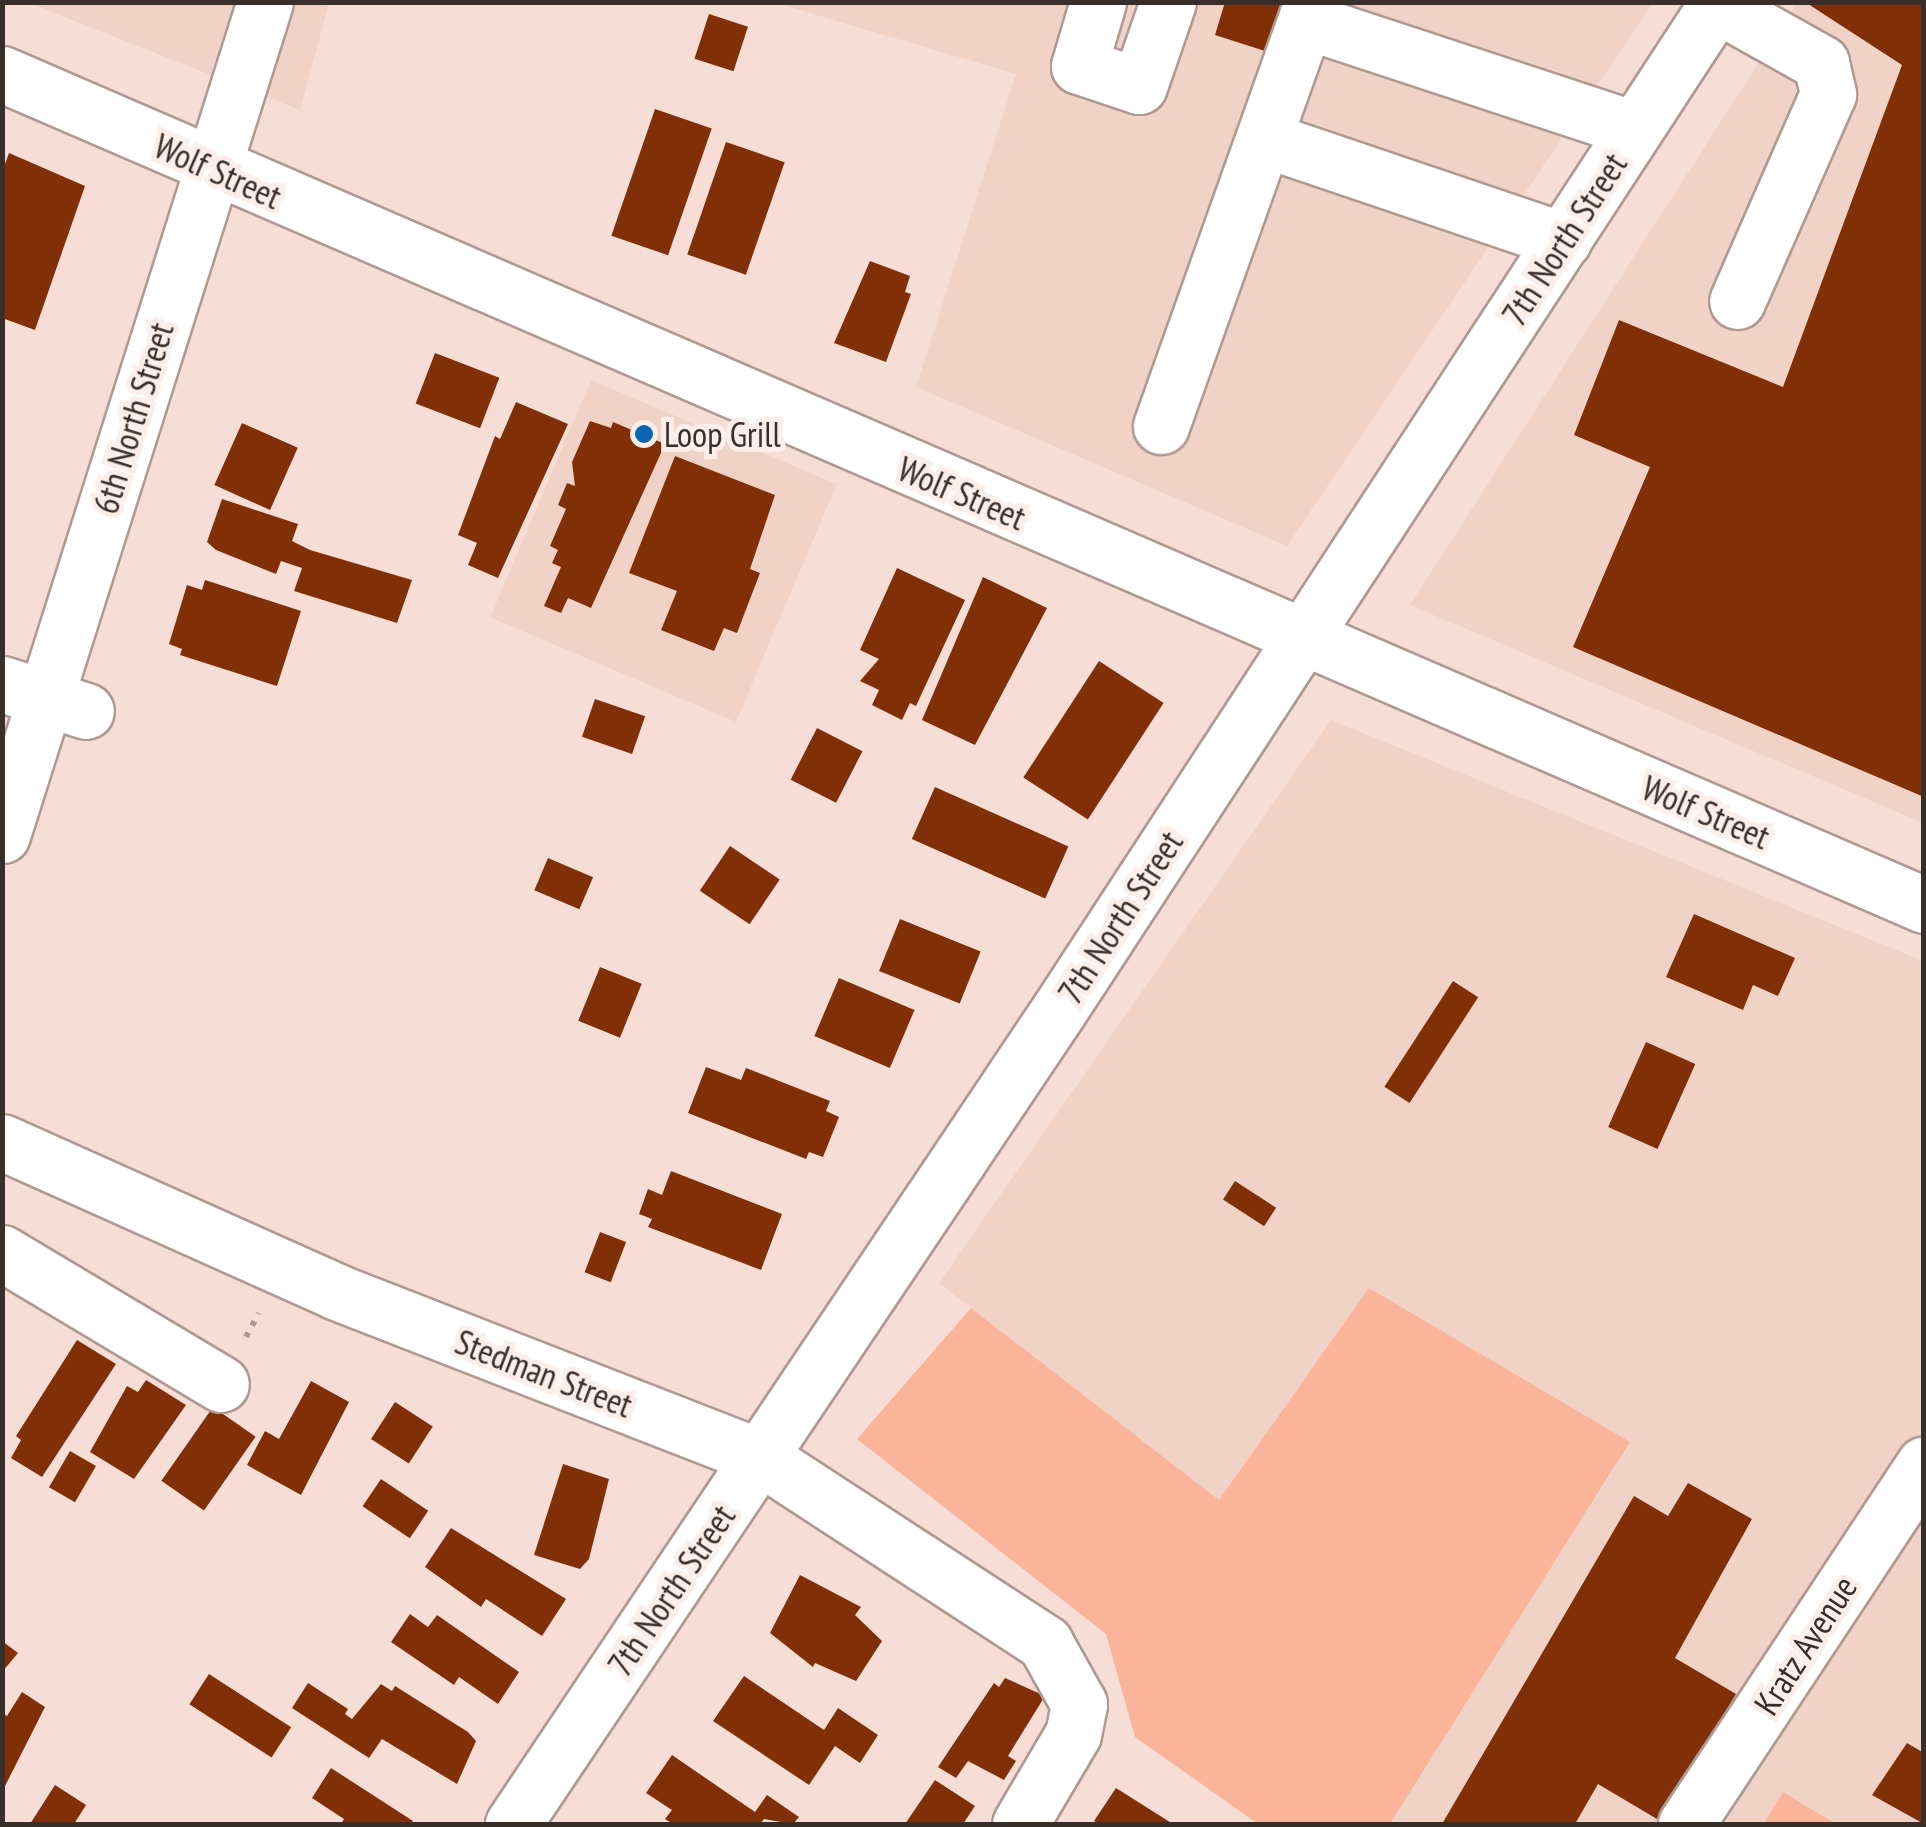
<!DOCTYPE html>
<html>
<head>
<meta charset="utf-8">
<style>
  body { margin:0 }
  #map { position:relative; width:1926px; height:1827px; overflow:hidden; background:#f6ded6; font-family:"PT Sans Narrow",sans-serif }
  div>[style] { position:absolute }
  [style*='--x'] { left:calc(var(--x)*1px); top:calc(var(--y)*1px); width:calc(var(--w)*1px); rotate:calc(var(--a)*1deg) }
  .built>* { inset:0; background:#f0d2c6; transform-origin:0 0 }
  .green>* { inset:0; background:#fab49a }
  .building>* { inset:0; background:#802f06; transform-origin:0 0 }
  .path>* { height:6px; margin-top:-3px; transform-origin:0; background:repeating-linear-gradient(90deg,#ac9a94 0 5px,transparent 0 13px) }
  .roads { filter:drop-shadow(2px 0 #af9a92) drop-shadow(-2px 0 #af9a92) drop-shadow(0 2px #af9a92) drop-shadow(0 -2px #af9a92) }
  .minor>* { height:55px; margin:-27.5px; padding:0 27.5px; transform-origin:27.5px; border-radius:27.5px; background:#fff }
  .major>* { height:55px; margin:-27.5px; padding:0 27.5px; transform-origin:27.5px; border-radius:27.5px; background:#fff }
  .dots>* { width:28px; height:28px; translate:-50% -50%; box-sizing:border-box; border:5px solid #fceee9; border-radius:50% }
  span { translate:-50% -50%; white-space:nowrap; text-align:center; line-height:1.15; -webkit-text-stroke:10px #fceee9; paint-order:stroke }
  .street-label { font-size:35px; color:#382f2b }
  .poi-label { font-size:35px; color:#382f2b }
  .left { translate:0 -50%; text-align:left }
  .frame { position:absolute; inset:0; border:5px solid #382f2b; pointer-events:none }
</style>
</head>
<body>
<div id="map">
  <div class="built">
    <div style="clip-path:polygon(29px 3px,329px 3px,300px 110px)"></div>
    <div style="clip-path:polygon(776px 3px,1653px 3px,1287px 546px,916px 387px,1016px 74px)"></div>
    <div style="clip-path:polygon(1797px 3px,1923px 3px,1923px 823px,1410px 605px)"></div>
    <div style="left:591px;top:380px;width:267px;height:258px;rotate:23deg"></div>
    <div style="clip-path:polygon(1331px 720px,1923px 961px,1923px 1824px,1836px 1824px,1783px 1792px,1763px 1824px,1390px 1824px,1630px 1443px,1369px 1289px,1219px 1500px,939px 1283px)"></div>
  </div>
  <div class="green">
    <div style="clip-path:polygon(1369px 1288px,1630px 1442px,1390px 1824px,1258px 1824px,1135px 1737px,1106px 1634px,857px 1439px,971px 1308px,1219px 1500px)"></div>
    <div style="clip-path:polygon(1783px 1792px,1836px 1824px,1763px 1824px)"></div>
  </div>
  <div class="building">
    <div style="clip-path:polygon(1225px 2px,1298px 2px,1281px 56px,1215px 35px)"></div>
    <div style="clip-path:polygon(1805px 2px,1924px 2px,1924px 797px,1573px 647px,1650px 467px,1574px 435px,1619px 320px,1783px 387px,1902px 65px)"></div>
    <div style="left:709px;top:14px;width:41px;height:47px;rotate:18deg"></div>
    <div style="left:655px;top:109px;width:60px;height:134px;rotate:19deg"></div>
    <div style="left:726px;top:142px;width:62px;height:119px;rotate:19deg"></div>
    <div style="clip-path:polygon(9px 153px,85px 186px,35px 330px,2px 318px,2px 172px)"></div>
    <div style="clip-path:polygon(870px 261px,910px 276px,905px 292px,911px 294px,886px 362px,834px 343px)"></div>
    <div style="left:435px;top:353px;width:69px;height:54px;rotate:21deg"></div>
    <div style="clip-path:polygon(516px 402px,568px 424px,498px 578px,468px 565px,477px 543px,458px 535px,495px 436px,500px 439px)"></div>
    <div style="clip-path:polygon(590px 421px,611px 428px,613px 422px,665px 444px,591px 608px,568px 598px,561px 613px,544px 606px,561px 567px,552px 563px,558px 550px,550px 546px,566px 509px,558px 505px,567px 483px,575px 486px,572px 462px)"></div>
    <div style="left:242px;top:423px;width:61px;height:68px;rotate:24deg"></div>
    <div style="clip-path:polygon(675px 456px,775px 495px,750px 569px,760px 573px,737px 633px,724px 628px,714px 651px,661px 630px,677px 591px,629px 573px)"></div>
    <div style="clip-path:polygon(222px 499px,298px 524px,292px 541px,310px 550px,412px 580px,397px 623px,294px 591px,302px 568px,281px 561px,276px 574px,216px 550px,207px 542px)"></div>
    <div style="clip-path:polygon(897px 568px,965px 600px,916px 706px,910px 703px,902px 720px,872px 705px,879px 690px,860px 681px,879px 659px,860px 650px)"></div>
    <div style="clip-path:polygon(983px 577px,1047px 608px,975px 745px,922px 720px)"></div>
    <div style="clip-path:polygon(205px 580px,301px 611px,277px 686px,180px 655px,182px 649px,169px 644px,187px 585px,202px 590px)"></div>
    <div style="left:1099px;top:661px;width:77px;height:139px;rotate:33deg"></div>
    <div style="left:595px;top:699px;width:53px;height:40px;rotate:19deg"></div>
    <div style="left:817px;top:728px;width:51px;height:58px;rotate:27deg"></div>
    <div style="left:935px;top:787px;width:146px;height:57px;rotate:24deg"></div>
    <div style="left:730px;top:846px;width:60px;height:54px;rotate:34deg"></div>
    <div style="left:548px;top:858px;width:49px;height:35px;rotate:23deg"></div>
    <div style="clip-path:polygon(1694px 914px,1795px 958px,1778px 996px,1753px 985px,1743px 1010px,1666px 977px)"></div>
    <div style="left:900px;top:919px;width:87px;height:56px;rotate:22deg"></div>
    <div style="left:600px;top:967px;width:45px;height:58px;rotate:22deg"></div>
    <div style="left:839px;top:978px;width:82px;height:63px;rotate:23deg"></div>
    <div style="left:1453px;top:981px;width:30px;height:126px;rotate:33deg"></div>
    <div style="left:1646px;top:1042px;width:54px;height:93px;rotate:24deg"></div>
    <div style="clip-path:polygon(706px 1067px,741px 1080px,746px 1068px,830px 1101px,826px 1111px,839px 1117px,823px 1157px,809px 1152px,806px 1159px,688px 1113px)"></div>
    <div style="clip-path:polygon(671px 1171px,782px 1214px,761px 1270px,648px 1227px,652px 1219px,639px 1214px,648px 1189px,662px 1195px)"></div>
    <div style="left:1235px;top:1181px;width:49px;height:22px;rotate:33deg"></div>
    <div style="left:600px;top:1232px;width:28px;height:43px;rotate:21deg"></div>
    <div style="clip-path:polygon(77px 1340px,116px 1364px,42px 1477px,11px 1458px,21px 1440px,16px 1436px)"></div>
    <div style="clip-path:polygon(146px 1380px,186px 1405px,134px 1479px,90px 1452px,127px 1386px,138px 1392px)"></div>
    <div style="clip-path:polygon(311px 1381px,349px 1402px,301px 1495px,247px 1465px,265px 1431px,279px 1439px)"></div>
    <div style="left:395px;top:1402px;width:45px;height:44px;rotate:33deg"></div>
    <div style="left:213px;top:1407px;width:52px;height:90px;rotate:35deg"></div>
    <div style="left:70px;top:1451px;width:30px;height:42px;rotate:30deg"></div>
    <div style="clip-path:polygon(563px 1464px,609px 1479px,589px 1559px,580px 1569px,534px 1555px)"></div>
    <div style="left:381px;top:1479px;width:57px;height:33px;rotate:34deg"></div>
    <div style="clip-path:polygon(1688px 1483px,1752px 1519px,1675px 1658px,1736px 1694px,1684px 1783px,1657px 1819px,1598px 1784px,1575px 1824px,1442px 1824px,1634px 1496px,1668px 1516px)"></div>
    <div style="clip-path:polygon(451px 1528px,566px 1599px,542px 1636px,486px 1599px,481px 1607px,425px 1567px)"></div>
    <div style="clip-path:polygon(800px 1575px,861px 1607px,855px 1615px,882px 1641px,856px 1681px,815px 1663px,813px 1667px,770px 1633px)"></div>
    <div style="clip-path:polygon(410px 1614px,428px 1627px,437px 1615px,519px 1672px,498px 1704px,459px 1677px,454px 1685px,391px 1642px)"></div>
    <div style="clip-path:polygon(2px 1641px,18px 1653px,2px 1672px)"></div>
    <div style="left:209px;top:1674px;width:98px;height:36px;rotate:33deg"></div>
    <div style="clip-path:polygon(744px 1676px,824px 1730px,838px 1708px,878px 1735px,860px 1763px,835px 1746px,809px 1785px,713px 1721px)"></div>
    <div style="clip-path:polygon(1005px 1678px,1045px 1696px,1008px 1756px,1016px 1761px,1004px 1780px,968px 1761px,956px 1778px,938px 1767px,994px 1683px,999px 1687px)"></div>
    <div style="clip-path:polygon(308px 1683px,348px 1709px,345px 1714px,352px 1719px,381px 1684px,392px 1691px,395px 1686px,468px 1732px,476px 1741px,457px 1784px,382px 1739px,369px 1758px,292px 1708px)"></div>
    <div style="clip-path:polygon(22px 1692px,45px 1707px,2px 1792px,2px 1713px,7px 1716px)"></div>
    <div style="clip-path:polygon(1907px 1743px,1924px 1753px,1924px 1824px,1872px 1795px)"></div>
    <div style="clip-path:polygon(672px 1755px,755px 1812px,767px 1795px,799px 1817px,793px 1824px,764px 1819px,760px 1824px,673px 1824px,665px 1819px,672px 1810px,646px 1793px)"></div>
    <div style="clip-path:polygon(331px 1768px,413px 1821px,411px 1824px,341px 1824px,344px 1819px,312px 1798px)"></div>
    <div style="clip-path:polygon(935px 1780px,975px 1806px,963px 1824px,905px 1824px)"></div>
    <div style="clip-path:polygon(55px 1785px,86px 1805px,74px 1824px,30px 1824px)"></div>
    <div style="clip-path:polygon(1116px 1788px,1173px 1824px,1099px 1824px,1094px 1821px)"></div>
  </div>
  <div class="path">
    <div style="--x:246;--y:1337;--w:27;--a:-62"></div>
  </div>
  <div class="roads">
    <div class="minor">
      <div style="--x:1098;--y:2;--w:67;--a:106.5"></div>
      <div style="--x:1079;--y:66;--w:63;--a:18.4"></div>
      <div style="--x:1139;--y:86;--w:89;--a:-71"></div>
      <div style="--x:1712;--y:2;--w:125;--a:29.2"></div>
      <div style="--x:1821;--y:63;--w:32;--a:77"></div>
      <div style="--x:1828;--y:94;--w:226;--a:113.7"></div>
      <div style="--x:1306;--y:21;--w:346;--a:18.2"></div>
      <div style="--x:1264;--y:139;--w:316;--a:18.7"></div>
      <div style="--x:1161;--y:426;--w:450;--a:-70.4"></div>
      <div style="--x:2;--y:684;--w:88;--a:17.8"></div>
      <div style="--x:2;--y:835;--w:874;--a:-72.48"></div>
      <div style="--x:2;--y:1142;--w:367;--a:24.1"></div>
      <div style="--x:337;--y:1292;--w:454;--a:21.3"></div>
      <div style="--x:760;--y:1457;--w:340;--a:33.1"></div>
      <div style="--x:1045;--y:1643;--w:70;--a:60.9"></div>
      <div style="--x:1079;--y:1704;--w:31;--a:101"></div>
      <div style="--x:1073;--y:1734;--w:104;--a:120.5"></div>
      <div style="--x:2;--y:1253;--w:255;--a:30.9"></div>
      <div style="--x:513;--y:1824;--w:980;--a:-56.15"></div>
      <div style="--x:1059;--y:1010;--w:1204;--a:-56.82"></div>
      <div style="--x:1686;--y:1824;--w:431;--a:-56.5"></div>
    </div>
    <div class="major">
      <div style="--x:2;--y:74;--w:2094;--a:23.38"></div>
    </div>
  </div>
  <div class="dots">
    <div style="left:644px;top:434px;background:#0a65b2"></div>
  </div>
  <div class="street-label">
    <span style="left:218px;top:171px;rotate:24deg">Wolf Street</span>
    <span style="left:1564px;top:239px;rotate:-57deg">7th North Street</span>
    <span style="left:133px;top:418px;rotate:-73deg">6th North Street</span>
    <span style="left:962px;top:493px;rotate:23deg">Wolf Street</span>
    <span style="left:1706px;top:812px;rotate:23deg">Wolf Street</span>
    <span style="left:1120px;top:917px;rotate:-57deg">7th North Street</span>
    <span style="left:544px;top:1373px;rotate:21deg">Stedman Street</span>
    <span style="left:671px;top:1590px;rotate:-56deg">7th North Street</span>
    <span style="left:1805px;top:1645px;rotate:-57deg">Kratz Avenue</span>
  </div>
  <div class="poi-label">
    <span class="left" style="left:664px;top:434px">Loop Grill</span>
  </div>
  <div class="frame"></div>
</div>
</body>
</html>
